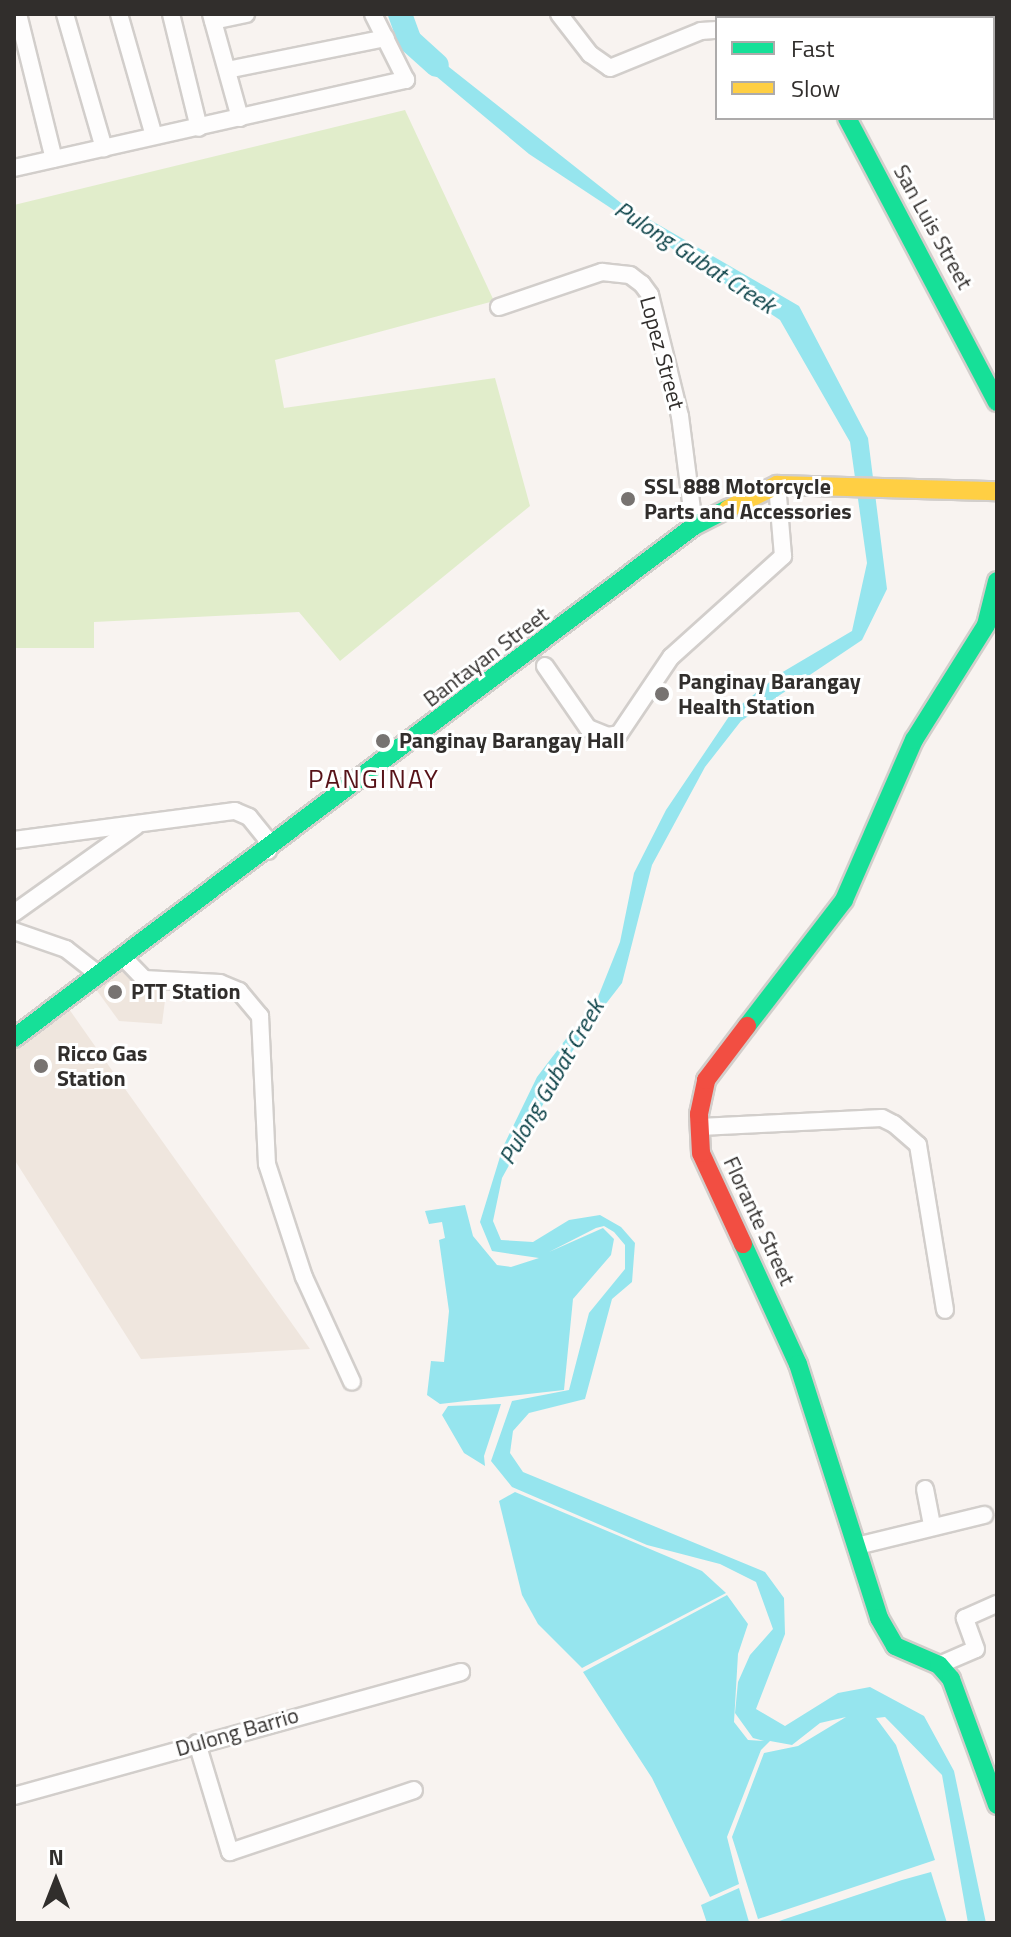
<!DOCTYPE html>
<html>
<head>
<meta charset="utf-8">
<style>
  body { margin:0 }
  #map { position:relative; width:1011px; height:1937px; overflow:hidden; background:#f8f3f0; font-family:"Titillium Web",sans-serif }
  div>[style] { position:absolute }
  [style*='--x'] { left:calc(var(--x)*1px); top:calc(var(--y)*1px); width:calc(var(--w)*1px); rotate:calc(var(--a)*1deg) }
  .built>* { inset:0; background:#efe6de }
  .green>* { inset:0; background:#e1edcb }
  .water>* { inset:0; background:#96e5ee }
  .river>* { height:24px; margin:-12px; padding:0 12px; transform-origin:12px; border-radius:12px; background:#96e5ee }
  .roads { filter:drop-shadow(2px 0 #d2cecb) drop-shadow(-2px 0 #d2cecb) drop-shadow(0 2px #d2cecb) drop-shadow(0 -2px #d2cecb) }
  .street>* { height:16px; margin:-8px; padding:0 8px; transform-origin:8px; border-radius:8px; background:#fefdfd }
  .fast>* { height:18px; margin:-9px; padding:0 9px; transform-origin:9px; border-radius:9px; background:#16e098 }
  .slow>* { height:18px; margin:-9px; padding:0 9px; transform-origin:9px; border-radius:9px; background:#ffcf43 }
  .jam>* { height:18px; margin:-9px; padding:0 9px; transform-origin:9px; border-radius:9px; background:#f24e42 }
  .dots>* { width:22px; height:22px; translate:-50% -50%; box-sizing:border-box; border:4px solid #fff; border-radius:50% }
  span { translate:-50% -50%; white-space:nowrap; text-align:center; line-height:1.15; -webkit-text-stroke:6px #fff; paint-order:stroke }
  .street-label { font-size:22px; color:#312e2c }
  .poi-label { font-size:22px; color:#312e2c; font-weight:700 }
  .left { translate:0 -50%; text-align:left }
  .water-label { font-size:24px; color:#0a4147; font-style:italic }
  .quarter-label { font-size:26px; color:#571218; letter-spacing:2px }
  .frame { position:absolute; inset:0; border:16px solid #312e2c; pointer-events:none }
  .legend { position:absolute; left:715px; top:16px; width:280px; height:104px; box-sizing:border-box; background:#fff; border:2px solid #adabab; margin:0; padding:10px 14px; list-style:none; font-size:24px; color:#312e2c }
  .legend li { display:flex; align-items:center; gap:16px; height:40px }
  .legend b { width:40px; border:2px solid #adabab }
  .north { position:absolute; left:16px; top:1841px; width:80px; height:80px; -webkit-text-stroke:6px #fff; paint-order:stroke; rotate:0deg; font-size:22px; font-weight:700; line-height:32px; text-align:center; color:#312e2c }
  .north::after { content:''; display:block; margin:auto; width:28px; height:36px; background:#312e2c; clip-path:polygon(50% 0,100% 100%,50% 72%,0 100%) }
</style>
</head>
<body>
<div id="map">
  <div class="built">
    <div style="clip-path:polygon(123px 967px,167px 985px,162px 1024px,119px 1021px,95px 988px)"></div>
    <div style="clip-path:polygon(69px 1009px,123px 1086px,310px 1349px,141px 1359px,14px 1159px,14px 1049px)"></div>
  </div>
  <div class="green">
    <div style="clip-path:polygon(405px 110px,494px 301px,275px 360px,284px 408px,495px 378px,530px 506px,340px 661px,299px 612px,94px 622px,94px 648px,14px 648px,14px 205px)"></div>
  </div>
  <div class="water">
    <div style="clip-path:polygon(397px 14px,406px 14px,411px 37px,621px 203px,799px 306px,868px 438px,887px 589px,862px 640px,741px 721px,705px 767px,652px 865px,622px 983px,581px 1036px,502px 1178px,493px 1221px,501px 1240px,533px 1242px,569px 1220px,600px 1215px,621px 1227px,635px 1243px,632px 1282px,612px 1299px,585px 1399px,529px 1413px,513px 1431px,510px 1453px,523px 1472px,765px 1572px,784px 1598px,785px 1634px,756px 1709px,785px 1726px,838px 1693px,870px 1687px,924px 1716px,954px 1771px,986px 1923px,968px 1923px,942px 1775px,885px 1717px,876px 1718px,896px 1745px,935px 1860px,758px 1919px,732px 1837px,764px 1753px,798px 1746px,846px 1717px,820px 1723px,792px 1745px,770px 1741px,761px 1750px,727px 1837px,739px 1884px,710px 1897px,652px 1778px,583px 1672px,727px 1595px,748px 1624px,738px 1654px,734px 1722px,748px 1740px,764px 1741px,753px 1738px,735px 1713px,738px 1682px,750px 1655px,773px 1629px,756px 1582px,720px 1564px,647px 1545px,512px 1487px,491px 1461px,512px 1401px,569px 1390px,589px 1313px,625px 1269px,625px 1245px,614px 1232px,604px 1226px,596px 1228px,549px 1252px,603px 1228px,614px 1239px,611px 1255px,573px 1299px,564px 1390px,440px 1404px,427px 1395px,431px 1361px,444px 1362px,449px 1311px,439px 1240px,445px 1238px,442px 1222px,429px 1224px,425px 1211px,465px 1205px,473px 1236px,497px 1265px,511px 1267px,539px 1258px,492px 1251px,480px 1222px,503px 1147px,537px 1077px,598px 997px,620px 942px,634px 873px,666px 810px,732px 712px,781px 673px,852px 631px,867px 563px,850px 442px,780px 320px,529px 154px,425px 67px)"></div>
    <div style="clip-path:polygon(501px 1404px,484px 1456px,485px 1466px,464px 1453px,442px 1415px,448px 1406px)"></div>
    <div style="clip-path:polygon(515px 1492px,702px 1571px,726px 1593px,582px 1668px,538px 1624px,522px 1595px,499px 1501px)"></div>
    <div style="clip-path:polygon(931px 1872px,947px 1923px,773px 1923px,902px 1880px)"></div>
    <div style="clip-path:polygon(739px 1888px,749px 1922px,707px 1923px,701px 1905px)"></div>
  </div>
  <div class="river">
    <div style="--x:400;--y:14;--w:29;--a:70"></div>
    <div style="--x:410;--y:41;--w:36;--a:42"></div>
  </div>
  <div class="roads">
    <div class="street">
      <div style="--x:18;--y:14;--w:149;--a:76.1"></div>
      <div style="--x:65;--y:14;--w:140;--a:73.8"></div>
      <div style="--x:119;--y:14;--w:127;--a:74"></div>
      <div style="--x:171;--y:14;--w:117;--a:76.2"></div>
      <div style="--x:211;--y:14;--w:108;--a:74.4"></div>
      <div style="--x:559;--y:14;--w:51;--a:52.2"></div>
      <div style="--x:590;--y:54;--w:24;--a:35"></div>
      <div style="--x:610;--y:68;--w:98;--a:-22.1"></div>
      <div style="--x:701;--y:31;--w:16;--a:-4"></div>
      <div style="--x:213;--y:21;--w:34;--a:-12"></div>
      <div style="--x:227;--y:70;--w:162;--a:-11.4"></div>
      <div style="--x:14;--y:168;--w:402;--a:-12.7"></div>
      <div style="--x:406;--y:80;--w:74;--a:-116.6"></div>
      <div style="--x:499;--y:307;--w:109;--a:-18.8"></div>
      <div style="--x:602;--y:272;--w:28;--a:6"></div>
      <div style="--x:630;--y:275;--w:15;--a:37"></div>
      <div style="--x:642;--y:284;--w:14;--a:54"></div>
      <div style="--x:650;--y:295;--w:125;--a:76.1"></div>
      <div style="--x:680;--y:416;--w:111;--a:82.7"></div>
      <div style="--x:545;--y:666;--w:75;--a:55.3"></div>
      <div style="--x:588;--y:728;--w:22;--a:22"></div>
      <div style="--x:608;--y:736;--w:11;--a:-10"></div>
      <div style="--x:619;--y:734;--w:93;--a:-56"></div>
      <div style="--x:671;--y:657;--w:151;--a:-42"></div>
      <div style="--x:783;--y:556;--w:71;--a:-94.8"></div>
      <div style="--x:14;--y:840;--w:223;--a:-7.5"></div>
      <div style="--x:235;--y:811;--w:15;--a:23"></div>
      <div style="--x:249;--y:817;--w:27;--a:51"></div>
      <div style="--x:266;--y:838;--w:13;--a:81"></div>
      <div style="--x:14;--y:913;--w:150;--a:-35.5"></div>
      <div style="--x:14;--y:931;--w:55;--a:19.1"></div>
      <div style="--x:66;--y:949;--w:41;--a:38"></div>
      <div style="--x:123;--y:957;--w:30;--a:46"></div>
      <div style="--x:144;--y:979;--w:76;--a:3"></div>
      <div style="--x:220;--y:983;--w:21;--a:23"></div>
      <div style="--x:239;--y:991;--w:33;--a:50"></div>
      <div style="--x:260;--y:1016;--w:148;--a:87.3"></div>
      <div style="--x:267;--y:1164;--w:119;--a:71.9"></div>
      <div style="--x:304;--y:1277;--w:115;--a:65.4"></div>
      <div style="--x:700;--y:1127;--w:182;--a:-2.8"></div>
      <div style="--x:882;--y:1118;--w:13;--a:27"></div>
      <div style="--x:894;--y:1124;--w:32;--a:41"></div>
      <div style="--x:918;--y:1145;--w:167;--a:80.7"></div>
      <div style="--x:925;--y:1489;--w:37;--a:79"></div>
      <div style="--x:857;--y:1546;--w:131;--a:-13.7"></div>
      <div style="--x:939;--y:1665;--w:40;--a:-23.4"></div>
      <div style="--x:976;--y:1649;--w:33;--a:-110"></div>
      <div style="--x:965;--y:1618;--w:35;--a:-24"></div>
      <div style="--x:197;--y:1743;--w:114;--a:73.2"></div>
      <div style="--x:230;--y:1852;--w:194;--a:-18.6"></div>
      <div style="--x:14;--y:1796;--w:464;--a:-15.5"></div>
    </div>
    <div class="fast">
      <div style="--x:813;--y:14;--w:4;--a:90"></div>
      <div style="--x:847;--y:118;--w:321;--a:62.2"></div>
      <div style="--x:747;--y:1026;--w:159;--a:-52.4"></div>
      <div style="--x:844;--y:900;--w:175;--a:-66.4"></div>
      <div style="--x:914;--y:740;--w:136;--a:-57.9"></div>
      <div style="--x:986;--y:625;--w:45;--a:-76"></div>
      <div style="--x:14;--y:1038;--w:851;--a:-36.98"></div>
      <div style="--x:694;--y:526;--w:38;--a:-27"></div>
      <div style="--x:743;--y:1244;--w:132;--a:65.4"></div>
      <div style="--x:798;--y:1364;--w:267;--a:72.3"></div>
      <div style="--x:879;--y:1618;--w:32;--a:60"></div>
      <div style="--x:895;--y:1646;--w:48;--a:23.4"></div>
      <div style="--x:939;--y:1665;--w:18;--a:49"></div>
      <div style="--x:951;--y:1679;--w:134;--a:69.9"></div>
    </div>
    <div class="slow">
      <div style="--x:728;--y:509;--w:55;--a:-26.1"></div>
      <div style="--x:777;--y:485;--w:220;--a:1.6"></div>
    </div>
    <div class="jam">
      <div style="--x:743;--y:1244;--w:100;--a:-114.8"></div>
      <div style="--x:701;--y:1153;--w:39;--a:-93"></div>
      <div style="--x:699;--y:1114;--w:35;--a:-78"></div>
      <div style="--x:706;--y:1080;--w:68;--a:-52.8"></div>
    </div>
  </div>
  <div class="dots">
    <div style="left:628px;top:499px;background:#777371"></div>
    <div style="left:662px;top:694px;background:#777371"></div>
    <div style="left:383px;top:741px;background:#777371"></div>
    <div style="left:115px;top:992px;background:#777371"></div>
    <div style="left:41px;top:1066px;background:#777371"></div>
  </div>
  <div class="street-label">
    <span style="left:933px;top:227px;rotate:61deg">San Luis Street</span>
    <span style="left:662px;top:353px;rotate:75deg">Lopez Street</span>
    <span style="left:486px;top:657px;rotate:-37deg">Bantayan Street</span>
    <span style="left:759px;top:1221px;rotate:65deg">Florante Street</span>
    <span style="left:237px;top:1732px;rotate:-16deg">Dulong Barrio</span>
  </div>
  <div class="poi-label">
    <span class="left" style="left:644px;top:499px">SSL 888 Motorcycle<br>Parts and Accessories</span>
    <span class="left" style="left:678px;top:694px">Panginay Barangay<br>Health Station</span>
    <span class="left" style="left:399px;top:741px">Panginay Barangay Hall</span>
    <span class="left" style="left:131px;top:992px">PTT Station</span>
    <span class="left" style="left:57px;top:1066px">Ricco Gas<br>Station</span>
  </div>
  <div class="water-label">
    <span style="left:695px;top:257px;rotate:33deg">Pulong Gubat Creek</span>
    <span style="left:551px;top:1082px;rotate:-60deg">Pulong Gubat Creek</span>
  </div>
  <div class="quarter-label">
    <span style="left:374px;top:779px">PANGINAY</span>
  </div>
  <div class="frame"></div>
  <ul class="legend">
  <li><b style="height:10px;background:#16e098"></b>Fast</li>
  <li><b style="height:10px;background:#ffcf43"></b>Slow</li>
  </ul>
  <div class="north">N</div>
</div>
</body>
</html>
